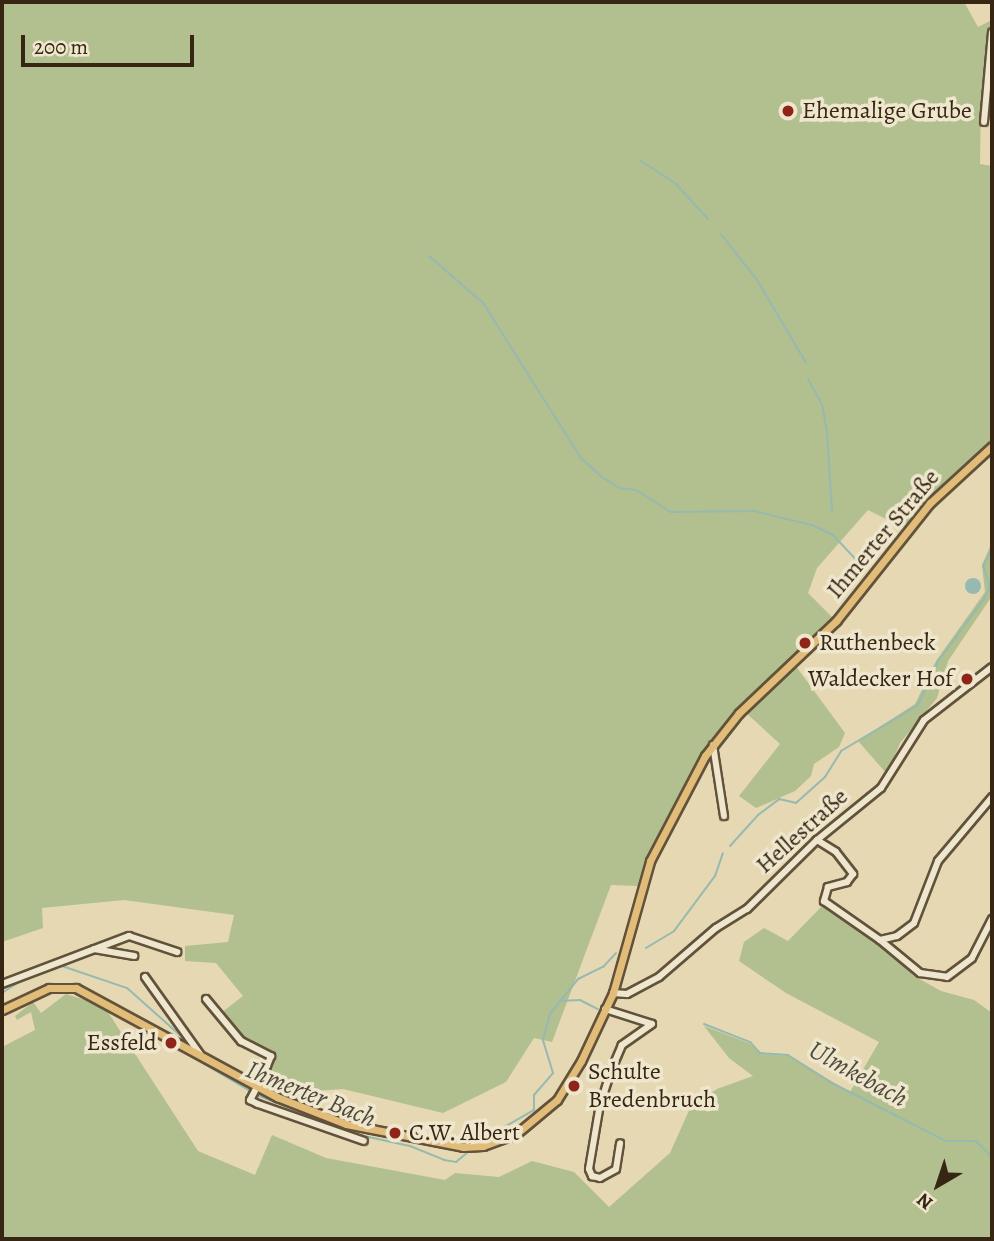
<!DOCTYPE html>
<html>
<head>
<meta charset="utf-8">
<style>
  body { margin:0 }
  #map { position:relative; width:994px; height:1241px; overflow:hidden; background:#e5d8b2; font-family:Alegreya,serif }
  div>[style] { position:absolute }
  [style*='--x'] { left:calc(var(--x)*1px); top:calc(var(--y)*1px); width:calc(var(--w)*1px); rotate:calc(var(--a)*1deg) }
  .green>* { inset:0; background:#b2bf8e }
  .water>* { inset:0; background:#96b9b1 }
  .round { border-radius:50% }
  .stream>* { height:2px; margin:-1px; padding:0 1px; transform-origin:1px; border-radius:1px; background:#96b9b1 }
  .roads { filter:drop-shadow(2px 0 #62523b) drop-shadow(-2px 0 #62523b) drop-shadow(0 2px #62523b) drop-shadow(0 -2px #62523b) }
  .minor>* { height:6px; margin:-3px; padding:0 3px; transform-origin:3px; border-radius:3px; background:#eee6cd }
  .major>* { height:7px; margin:-3.5px; padding:0 3.5px; transform-origin:3.5px; border-radius:3.5px; background:#e2bc79 }
  .dots>* { width:19px; height:19px; translate:-50% -50%; box-sizing:border-box; border:4px solid #eee6cd; border-radius:50% }
  span { translate:-50% -50%; white-space:nowrap; text-align:center; line-height:1.15; -webkit-text-stroke:7px #eee6cd; paint-order:stroke }
  .poi-label { font-size:24px; color:#362613 }
  .left { translate:0 -50%; text-align:left }
  .right { translate:-100% -50%; text-align:right }
  .street-label { font-size:24px; color:#362613 }
  .water-label { font-size:26px; color:#4e4b3a; font-style:italic }
  .frame { position:absolute; inset:0; border:4px solid #362613; pointer-events:none }
  .north { position:absolute; left:903px; top:1150px; width:70px; height:70px; -webkit-text-stroke:5px #eee6cd; paint-order:stroke; rotate:219deg; font-size:19px; font-weight:700; line-height:28px; text-align:center; color:#362613 }
  .north::after { content:''; display:block; margin:auto; width:24px; height:32px; background:#362613; clip-path:polygon(50% 0,100% 100%,50% 72%,0 100%) }
  .scale { position:absolute; left:21px; top:35px; width:173px; height:32px; box-sizing:border-box; border:4px solid #362613; border-top:0; padding-left:9px; font-size:21px; line-height:24px; white-space:nowrap; color:#362613; -webkit-text-stroke:5px #eee6cd; paint-order:stroke }
</style>
</head>
<body>
<div id="map">
  <div class="green">
    <div style="clip-path:polygon(2px 2px,964px 2px,978px 27px,992px 20px,981px 97px,980px 164px,992px 166px,992px 441px,904px 528px,868px 510px,817px 568px,808px 593px,834px 619px,716px 738px,696px 765px,638px 886px,611px 885px,552px 1042px,534px 1038px,506px 1082px,443px 1113px,343px 1089px,315px 1091px,291px 1102px,247px 1080px,272px 1059px,247px 1044px,221px 1013px,243px 996px,216px 963px,185px 961px,185px 946px,228px 942px,234px 915px,124px 900px,42px 908px,43px 928px,2px 942px)"></div>
    <div style="clip-path:polygon(992px 542px,992px 596px,948px 661px,937px 698px,900px 743px,887px 774px,858px 741px,915px 704px,936px 661px,985px 592px,982px 565px)"></div>
    <div style="clip-path:polygon(795px 665px,845px 733px,839px 747px,814px 764px,811px 776px,795px 791px,756px 808px,739px 796px,780px 744px,744px 711px)"></div>
    <div style="clip-path:polygon(823px 905px,870px 934px,914px 976px,941px 991px,974px 1000px,992px 1013px,992px 1239px,2px 1239px,2px 1047px,35px 1030px,31px 1012px,17px 1020px,15px 1016px,33px 1002px,41px 1013px,66px 994px,104px 1006px,198px 1151px,255px 1175px,272px 1135px,326px 1158px,445px 1180px,455px 1173px,499px 1177px,532px 1161px,574px 1172px,609px 1207px,670px 1153px,691px 1106px,717px 1089px,753px 1076px,729px 1058px,704px 1026px,749px 1043px,761px 1054px,788px 1056px,850px 1092px,879px 1042px,786px 993px,739px 961px,744px 942px,764px 928px,788px 941px)"></div>
  </div>
  <div class="water">
    <div class="round" style="left:965px;top:578px;width:16px;height:16px"></div>
  </div>
  <div class="stream">
    <div style="--x:641;--y:161;--w:40;--a:32.9"></div>
    <div style="--x:675;--y:183;--w:49;--a:47.5"></div>
    <div style="--x:721;--y:234;--w:58;--a:52"></div>
    <div style="--x:757;--y:280;--w:96;--a:59.4"></div>
    <div style="--x:429;--y:256;--w:72;--a:41"></div>
    <div style="--x:483;--y:303;--w:183;--a:57.7"></div>
    <div style="--x:581;--y:458;--w:28;--a:42"></div>
    <div style="--x:602;--y:477;--w:20;--a:33"></div>
    <div style="--x:619;--y:488;--w:17;--a:7"></div>
    <div style="--x:636;--y:490;--w:41;--a:32.2"></div>
    <div style="--x:671;--y:512;--w:83;--a:-0.7"></div>
    <div style="--x:754;--y:511;--w:60;--a:13.6"></div>
    <div style="--x:812;--y:525;--w:23;--a:25"></div>
    <div style="--x:833;--y:535;--w:34;--a:47"></div>
    <div style="--x:808;--y:379;--w:29;--a:61"></div>
    <div style="--x:822;--y:404;--w:28;--a:80"></div>
    <div style="--x:827;--y:432;--w:79;--a:86.4"></div>
    <div style="--x:730;--y:846;--w:42;--a:-47.9"></div>
    <div style="--x:758;--y:815;--w:26;--a:-37"></div>
    <div style="--x:779;--y:799;--w:17;--a:13"></div>
    <div style="--x:796;--y:803;--w:39;--a:-42"></div>
    <div style="--x:825;--y:777;--w:31;--a:-58"></div>
    <div style="--x:841;--y:751;--w:90;--a:-30.9"></div>
    <div style="--x:918;--y:705;--w:48;--a:-65.6"></div>
    <div style="--x:938;--y:661;--w:77;--a:-53.4"></div>
    <div style="--x:984;--y:599;--w:13;--a:-63"></div>
    <div style="--x:990;--y:587;--w:22;--a:-108"></div>
    <div style="--x:983;--y:566;--w:19;--a:-62"></div>
    <div style="--x:646;--y:948;--w:33;--a:-31"></div>
    <div style="--x:674;--y:931;--w:69;--a:-53.3"></div>
    <div style="--x:715;--y:876;--w:24;--a:-71"></div>
    <div style="--x:59;--y:965;--w:72;--a:18.7"></div>
    <div style="--x:127;--y:988;--w:71;--a:41.6"></div>
    <div style="--x:2;--y:993;--w:27;--a:-33"></div>
    <div style="--x:560;--y:1001;--w:20;--a:-3"></div>
    <div style="--x:580;--y:1000;--w:20;--a:27"></div>
    <div style="--x:704;--y:1024;--w:49;--a:21.4"></div>
    <div style="--x:750;--y:1042;--w:15;--a:48"></div>
    <div style="--x:760;--y:1053;--w:28;--a:4"></div>
    <div style="--x:788;--y:1055;--w:52;--a:32.5"></div>
    <div style="--x:832;--y:1083;--w:128;--a:27"></div>
    <div style="--x:946;--y:1141;--w:30;--a:0"></div>
    <div style="--x:976;--y:1141;--w:23;--a:45"></div>
    <div style="--x:184;--y:1052;--w:79;--a:30.5"></div>
    <div style="--x:257;--y:1095;--w:105;--a:21.7"></div>
    <div style="--x:355;--y:1134;--w:56;--a:12.3"></div>
    <div style="--x:410;--y:1146;--w:37;--a:22"></div>
    <div style="--x:444;--y:1160;--w:12;--a:9"></div>
    <div style="--x:456;--y:1162;--w:16;--a:-40"></div>
    <div style="--x:480;--y:1141;--w:62;--a:-29.9"></div>
    <div style="--x:534;--y:1110;--w:15;--a:-90"></div>
    <div style="--x:534;--y:1095;--w:29;--a:-49"></div>
    <div style="--x:553;--y:1073;--w:34;--a:-107"></div>
    <div style="--x:543;--y:1040;--w:27;--a:-75"></div>
    <div style="--x:550;--y:1014;--w:45;--a:-51.3"></div>
    <div style="--x:578;--y:979;--w:28;--a:-26"></div>
    <div style="--x:603;--y:967;--w:19;--a:-47"></div>
  </div>
  <div class="roads">
    <div class="minor">
      <div style="--x:984;--y:122;--w:90;--a:-84.9"></div>
      <div style="--x:713;--y:745;--w:72;--a:81.2"></div>
      <div style="--x:817;--y:840;--w:22;--a:32"></div>
      <div style="--x:836;--y:852;--w:28;--a:52"></div>
      <div style="--x:853;--y:874;--w:10;--a:127"></div>
      <div style="--x:847;--y:882;--w:20;--a:165"></div>
      <div style="--x:828;--y:887;--w:15;--a:106"></div>
      <div style="--x:824;--y:901;--w:68;--a:34.9"></div>
      <div style="--x:880;--y:940;--w:17;--a:-13"></div>
      <div style="--x:897;--y:936;--w:21;--a:-37"></div>
      <div style="--x:914;--y:923;--w:66;--a:-68.8"></div>
      <div style="--x:938;--y:861;--w:84;--a:-49.8"></div>
      <div style="--x:880;--y:940;--w:52;--a:39.5"></div>
      <div style="--x:920;--y:973;--w:27;--a:8"></div>
      <div style="--x:947;--y:977;--w:31;--a:-37"></div>
      <div style="--x:972;--y:958;--w:44;--a:-62.9"></div>
      <div style="--x:94;--y:949;--w:41;--a:9.9"></div>
      <div style="--x:145;--y:977;--w:95;--a:54.5"></div>
      <div style="--x:2;--y:984;--w:136;--a:-20.7"></div>
      <div style="--x:129;--y:936;--w:51;--a:18.4"></div>
      <div style="--x:613;--y:993;--w:14;--a:4"></div>
      <div style="--x:627;--y:994;--w:36;--a:-28"></div>
      <div style="--x:659;--y:977;--w:75;--a:-40.7"></div>
      <div style="--x:716;--y:928;--w:36;--a:-32"></div>
      <div style="--x:747;--y:909;--w:98;--a:-44.6"></div>
      <div style="--x:817;--y:840;--w:82;--a:-39.1"></div>
      <div style="--x:881;--y:788;--w:80;--a:-57.7"></div>
      <div style="--x:924;--y:720;--w:86;--a:-37.9"></div>
      <div style="--x:206;--y:999;--w:55;--a:50.2"></div>
      <div style="--x:241;--y:1041;--w:34;--a:27"></div>
      <div style="--x:271;--y:1056;--w:11;--a:112"></div>
      <div style="--x:267;--y:1066;--w:25;--a:146"></div>
      <div style="--x:605;--y:1009;--w:49;--a:17.7"></div>
      <div style="--x:652;--y:1024;--w:37;--a:145"></div>
      <div style="--x:622;--y:1045;--w:25;--a:113"></div>
      <div style="--x:612;--y:1068;--w:38;--a:108"></div>
      <div style="--x:600;--y:1104;--w:66;--a:99.6"></div>
      <div style="--x:589;--y:1169;--w:8;--a:67"></div>
      <div style="--x:592;--y:1176;--w:8;--a:14"></div>
      <div style="--x:600;--y:1178;--w:18;--a:-29"></div>
      <div style="--x:616;--y:1169;--w:26;--a:-81"></div>
      <div style="--x:257;--y:1087;--w:15;--a:118"></div>
      <div style="--x:250;--y:1100;--w:9;--a:27"></div>
      <div style="--x:258;--y:1104;--w:112;--a:19.2"></div>
    </div>
    <div class="major">
      <div style="--x:2;--y:1010;--w:52;--a:-25.1"></div>
      <div style="--x:49;--y:988;--w:27;--a:0"></div>
      <div style="--x:76;--y:988;--w:229;--a:28.5"></div>
      <div style="--x:277;--y:1097;--w:74;--a:21.4"></div>
      <div style="--x:346;--y:1124;--w:119;--a:11.1"></div>
      <div style="--x:463;--y:1147;--w:20;--a:-3"></div>
      <div style="--x:483;--y:1146;--w:35;--a:-20"></div>
      <div style="--x:516;--y:1134;--w:53;--a:-39.7"></div>
      <div style="--x:557;--y:1100;--w:46;--a:-58.4"></div>
      <div style="--x:581;--y:1061;--w:75;--a:-64.8"></div>
      <div style="--x:613;--y:993;--w:137;--a:-74.3"></div>
      <div style="--x:650;--y:861;--w:119;--a:-62.4"></div>
      <div style="--x:705;--y:756;--w:55;--a:-51.7"></div>
      <div style="--x:739;--y:713;--w:134;--a:-43.5"></div>
      <div style="--x:836;--y:621;--w:151;--a:-51.5"></div>
      <div style="--x:930;--y:503;--w:84;--a:-42.6"></div>
    </div>
  </div>
  <div class="dots">
    <div style="left:788px;top:111px;background:#8f2418"></div>
    <div style="left:805px;top:643px;background:#8f2418"></div>
    <div style="left:967px;top:679px;background:#8f2418"></div>
    <div style="left:171px;top:1043px;background:#8f2418"></div>
    <div style="left:574px;top:1086px;background:#8f2418"></div>
    <div style="left:395px;top:1133px;background:#8f2418"></div>
  </div>
  <div class="poi-label">
    <span class="left" style="left:802px;top:111px">Ehemalige Grube</span>
    <span class="left" style="left:819px;top:643px">Ruthenbeck</span>
    <span class="right" style="left:953px;top:679px">Waldecker Hof</span>
    <span class="right" style="left:157px;top:1043px">Essfeld</span>
    <span class="left" style="left:588px;top:1086px">Schulte<br>Bredenbruch</span>
    <span class="left" style="left:409px;top:1133px">C.W. Albert</span>
  </div>
  <div class="street-label">
    <span style="left:883px;top:534px;rotate:-50deg">Ihmerter Straße</span>
    <span style="left:802px;top:831px;rotate:-42deg">Hellestraße</span>
  </div>
  <div class="water-label">
    <span style="left:858px;top:1074px;rotate:29deg">Ulmkebach</span>
    <span style="left:311px;top:1094px;rotate:22deg">Ihmerter Bach</span>
  </div>
  <div class="frame"></div>
  <div class="north">N</div>
  <div class="scale">200 m</div>
</div>
</body>
</html>
